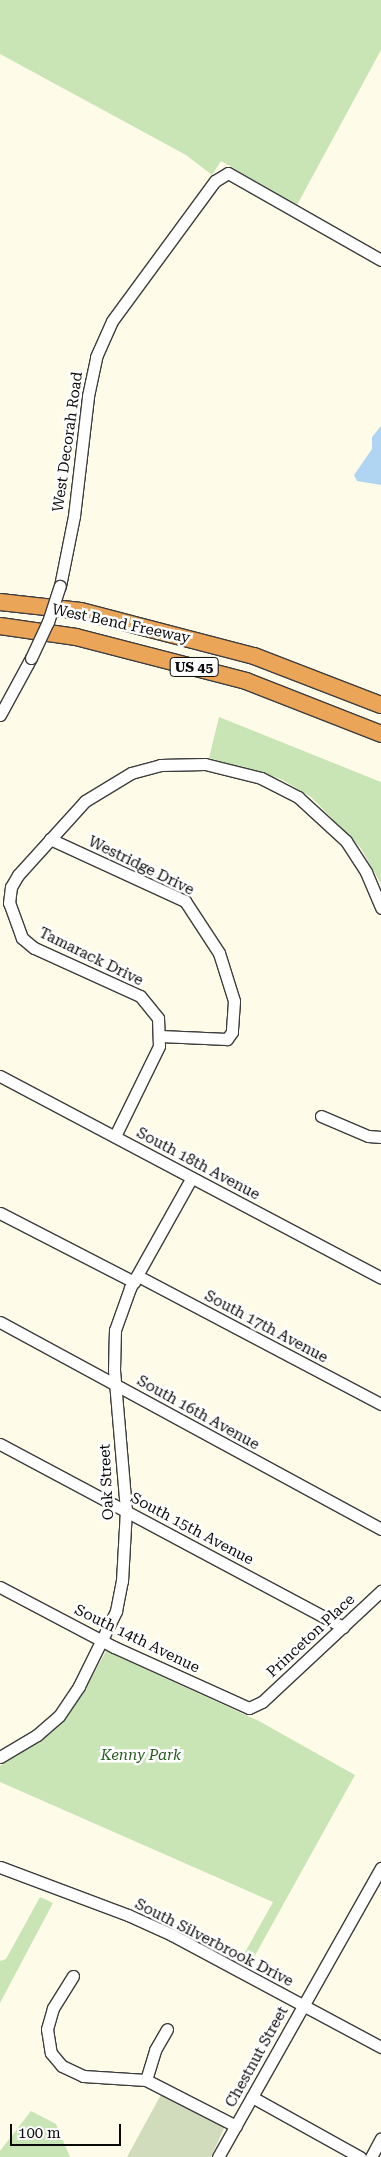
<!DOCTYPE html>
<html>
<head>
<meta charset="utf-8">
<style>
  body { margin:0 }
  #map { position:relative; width:381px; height:2157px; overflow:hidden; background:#fefbe8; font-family:"Roboto Serif",serif }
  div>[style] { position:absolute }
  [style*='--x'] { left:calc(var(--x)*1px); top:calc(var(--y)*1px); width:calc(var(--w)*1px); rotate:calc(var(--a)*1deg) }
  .green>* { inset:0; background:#cae5b5 }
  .cemetery>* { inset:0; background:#d0dcbc }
  .water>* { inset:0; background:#b0d5f2 }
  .roads { filter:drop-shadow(1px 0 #3d3d3d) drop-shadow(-1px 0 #3d3d3d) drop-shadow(0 1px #3d3d3d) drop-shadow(0 -1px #3d3d3d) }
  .minor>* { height:11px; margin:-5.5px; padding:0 5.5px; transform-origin:5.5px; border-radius:5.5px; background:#fff }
  .highway>* { height:16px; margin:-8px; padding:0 8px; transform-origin:8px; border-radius:8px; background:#eba558 }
  .bridges { filter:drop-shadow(1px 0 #3d3d3d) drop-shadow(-1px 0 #3d3d3d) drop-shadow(0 1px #3d3d3d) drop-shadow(0 -1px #3d3d3d) }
  .minor-bridge>* { height:11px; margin:-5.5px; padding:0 5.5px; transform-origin:5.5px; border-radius:5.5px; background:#fff }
  span { translate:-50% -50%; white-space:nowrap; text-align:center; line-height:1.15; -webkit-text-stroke:5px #fff; paint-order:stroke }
  .shield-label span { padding:1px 4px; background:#fff; border:1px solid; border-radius:4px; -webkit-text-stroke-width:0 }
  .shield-label { font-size:14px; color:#0a0a0a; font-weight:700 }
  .street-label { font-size:15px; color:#0a0a0a }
  .park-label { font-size:15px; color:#285c1f; font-style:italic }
  .scale { position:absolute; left:10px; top:2124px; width:111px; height:22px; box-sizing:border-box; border:2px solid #0a0a0a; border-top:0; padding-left:6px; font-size:15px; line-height:18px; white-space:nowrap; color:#0a0a0a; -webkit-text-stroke:4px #fff; paint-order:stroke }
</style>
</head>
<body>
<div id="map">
  <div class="green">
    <div style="clip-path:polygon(0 0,381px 0,381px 50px,297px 205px,221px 161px,212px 175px,186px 155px,0 54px)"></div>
    <div style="clip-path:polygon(219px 717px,381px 782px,381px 884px,360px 847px,311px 797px,281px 779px,209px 758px)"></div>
    <div style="clip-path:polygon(106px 1651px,259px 1721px,355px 1775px,248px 1968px,239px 1963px,273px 1902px,0 1782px,0 1766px,60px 1722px,81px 1697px)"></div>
    <div style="clip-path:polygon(40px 1897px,53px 1903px,0 2003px,0 1961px,6px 1959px)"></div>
    <div style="clip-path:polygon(31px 2111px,56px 2124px,70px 2157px,0 2157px,0 2151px)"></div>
  </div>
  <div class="cemetery">
    <div style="clip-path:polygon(163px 2091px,225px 2126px,211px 2157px,127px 2157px)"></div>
  </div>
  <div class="water">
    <div style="clip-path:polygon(381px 426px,381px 485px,357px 481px,354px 475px,372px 449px,372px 437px)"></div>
  </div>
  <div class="roads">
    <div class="minor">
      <div style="--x:60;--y:586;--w:71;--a:-78.7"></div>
      <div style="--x:74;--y:516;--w:121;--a:-83.3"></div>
      <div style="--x:88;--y:396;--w:40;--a:-78"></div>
      <div style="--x:96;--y:357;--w:39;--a:-66"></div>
      <div style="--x:112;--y:321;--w:174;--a:-53.7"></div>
      <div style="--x:215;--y:181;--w:15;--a:-32"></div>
      <div style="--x:228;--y:173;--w:176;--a:29.6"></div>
      <div style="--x:0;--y:715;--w:65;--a:-61.5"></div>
      <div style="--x:50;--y:839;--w:149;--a:24.7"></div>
      <div style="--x:185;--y:901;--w:62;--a:56.8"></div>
      <div style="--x:219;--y:953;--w:50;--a:72.6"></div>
      <div style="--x:234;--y:1001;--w:31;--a:94"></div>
      <div style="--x:232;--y:1032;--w:9;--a:126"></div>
      <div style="--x:227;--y:1039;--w:67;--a:-177.4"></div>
      <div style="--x:0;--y:1076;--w:431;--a:27.9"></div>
      <div style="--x:321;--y:1116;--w:51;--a:23.1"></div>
      <div style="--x:368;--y:1136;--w:13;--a:4"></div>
      <div style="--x:115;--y:1136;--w:100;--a:-63.9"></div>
      <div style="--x:159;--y:1046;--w:28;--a:-92"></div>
      <div style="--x:158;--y:1018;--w:28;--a:-129"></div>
      <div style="--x:140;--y:996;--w:116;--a:-155.6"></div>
      <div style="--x:34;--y:948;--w:16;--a:-140"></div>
      <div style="--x:22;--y:938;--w:37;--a:-110"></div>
      <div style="--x:9;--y:903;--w:16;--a:-83"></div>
      <div style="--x:11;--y:887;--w:14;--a:-60"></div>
      <div style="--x:18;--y:875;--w:100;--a:-47.8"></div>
      <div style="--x:85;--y:801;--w:54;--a:-31.3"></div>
      <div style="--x:131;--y:773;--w:30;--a:-15"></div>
      <div style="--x:160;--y:765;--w:45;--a:-1.3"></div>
      <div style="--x:205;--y:764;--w:58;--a:14"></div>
      <div style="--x:261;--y:778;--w:42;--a:27.2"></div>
      <div style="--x:298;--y:797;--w:65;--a:42.5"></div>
      <div style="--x:346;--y:841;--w:37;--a:57"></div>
      <div style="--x:366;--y:872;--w:39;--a:67"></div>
      <div style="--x:0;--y:1213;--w:151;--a:27.2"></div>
      <div style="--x:138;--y:1276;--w:275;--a:27.8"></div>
      <div style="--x:0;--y:1322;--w:434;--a:28.5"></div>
      <div style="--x:0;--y:1444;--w:389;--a:28.1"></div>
      <div style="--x:0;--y:1587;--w:129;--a:27.8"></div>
      <div style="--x:114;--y:1647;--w:148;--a:24.3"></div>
      <div style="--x:249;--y:1708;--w:14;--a:-25"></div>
      <div style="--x:262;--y:1702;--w:163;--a:-43"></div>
      <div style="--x:0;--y:1757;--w:43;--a:-30.7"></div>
      <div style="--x:37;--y:1735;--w:29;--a:-41"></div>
      <div style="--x:59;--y:1716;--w:36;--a:-56"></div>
      <div style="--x:79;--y:1686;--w:84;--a:-63.7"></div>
      <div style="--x:116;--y:1611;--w:31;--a:-79"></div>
      <div style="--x:122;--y:1581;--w:71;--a:-86.8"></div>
      <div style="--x:126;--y:1510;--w:141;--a:-94.9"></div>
      <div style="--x:114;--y:1370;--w:40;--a:-88.6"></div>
      <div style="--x:115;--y:1330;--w:45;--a:-70.3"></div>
      <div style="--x:130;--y:1288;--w:125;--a:-60.8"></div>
      <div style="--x:0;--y:1867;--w:137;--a:20.6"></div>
      <div style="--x:128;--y:1915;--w:48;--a:24.4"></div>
      <div style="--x:172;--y:1935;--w:237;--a:28.2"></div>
      <div style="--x:73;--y:1976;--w:38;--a:122"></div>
      <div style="--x:53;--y:2008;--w:22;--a:106"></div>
      <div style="--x:47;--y:2029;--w:24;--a:81"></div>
      <div style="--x:51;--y:2053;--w:17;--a:50"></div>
      <div style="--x:62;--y:2066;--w:23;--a:25"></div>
      <div style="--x:83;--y:2076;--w:63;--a:3.6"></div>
      <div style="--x:146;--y:2080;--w:101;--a:27.1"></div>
      <div style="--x:146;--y:2080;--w:31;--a:-73"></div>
      <div style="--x:155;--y:2050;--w:24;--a:-60"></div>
      <div style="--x:252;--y:2097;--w:124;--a:29.1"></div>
      <div style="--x:218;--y:2157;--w:332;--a:-60.6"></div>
      <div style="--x:371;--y:2157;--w:21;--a:-62"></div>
    </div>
    <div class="highway">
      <div style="--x:0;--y:602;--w:81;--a:6.3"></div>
      <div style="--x:81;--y:611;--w:179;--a:14.6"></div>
      <div style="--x:254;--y:656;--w:136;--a:21.1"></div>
      <div style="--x:0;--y:626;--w:77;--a:8.2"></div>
      <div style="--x:76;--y:637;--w:176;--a:14.5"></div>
      <div style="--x:246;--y:681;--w:145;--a:21.4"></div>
    </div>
  </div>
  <div class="bridges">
    <div class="minor-bridge">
      <div style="--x:31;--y:658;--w:40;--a:-65"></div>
      <div style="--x:48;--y:622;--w:38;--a:-72"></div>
    </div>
  </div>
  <div class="shield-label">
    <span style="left:194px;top:667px">US 45</span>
  </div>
  <div class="street-label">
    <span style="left:68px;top:442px;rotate:-82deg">West Decorah Road</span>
    <span style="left:121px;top:624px;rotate:12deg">West Bend Freeway</span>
    <span style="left:141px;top:866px;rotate:26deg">Westridge Drive</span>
    <span style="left:91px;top:957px;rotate:26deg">Tamarack Drive</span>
    <span style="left:198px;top:1164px;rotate:28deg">South 18th Avenue</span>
    <span style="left:266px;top:1327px;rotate:28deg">South 17th Avenue</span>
    <span style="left:198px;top:1413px;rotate:29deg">South 16th Avenue</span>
    <span style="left:107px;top:1482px;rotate:-93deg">Oak Street</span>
    <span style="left:192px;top:1529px;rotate:28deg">South 15th Avenue</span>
    <span style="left:311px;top:1636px;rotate:-43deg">Princeton Place</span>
    <span style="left:137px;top:1639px;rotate:26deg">South 14th Avenue</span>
    <span style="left:214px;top:1943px;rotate:27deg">South Silverbrook Drive</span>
    <span style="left:257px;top:2057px;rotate:-61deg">Chestnut Street</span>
  </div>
  <div class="park-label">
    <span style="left:141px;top:1756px">Kenny Park</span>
  </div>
  <div class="scale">100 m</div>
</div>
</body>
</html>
